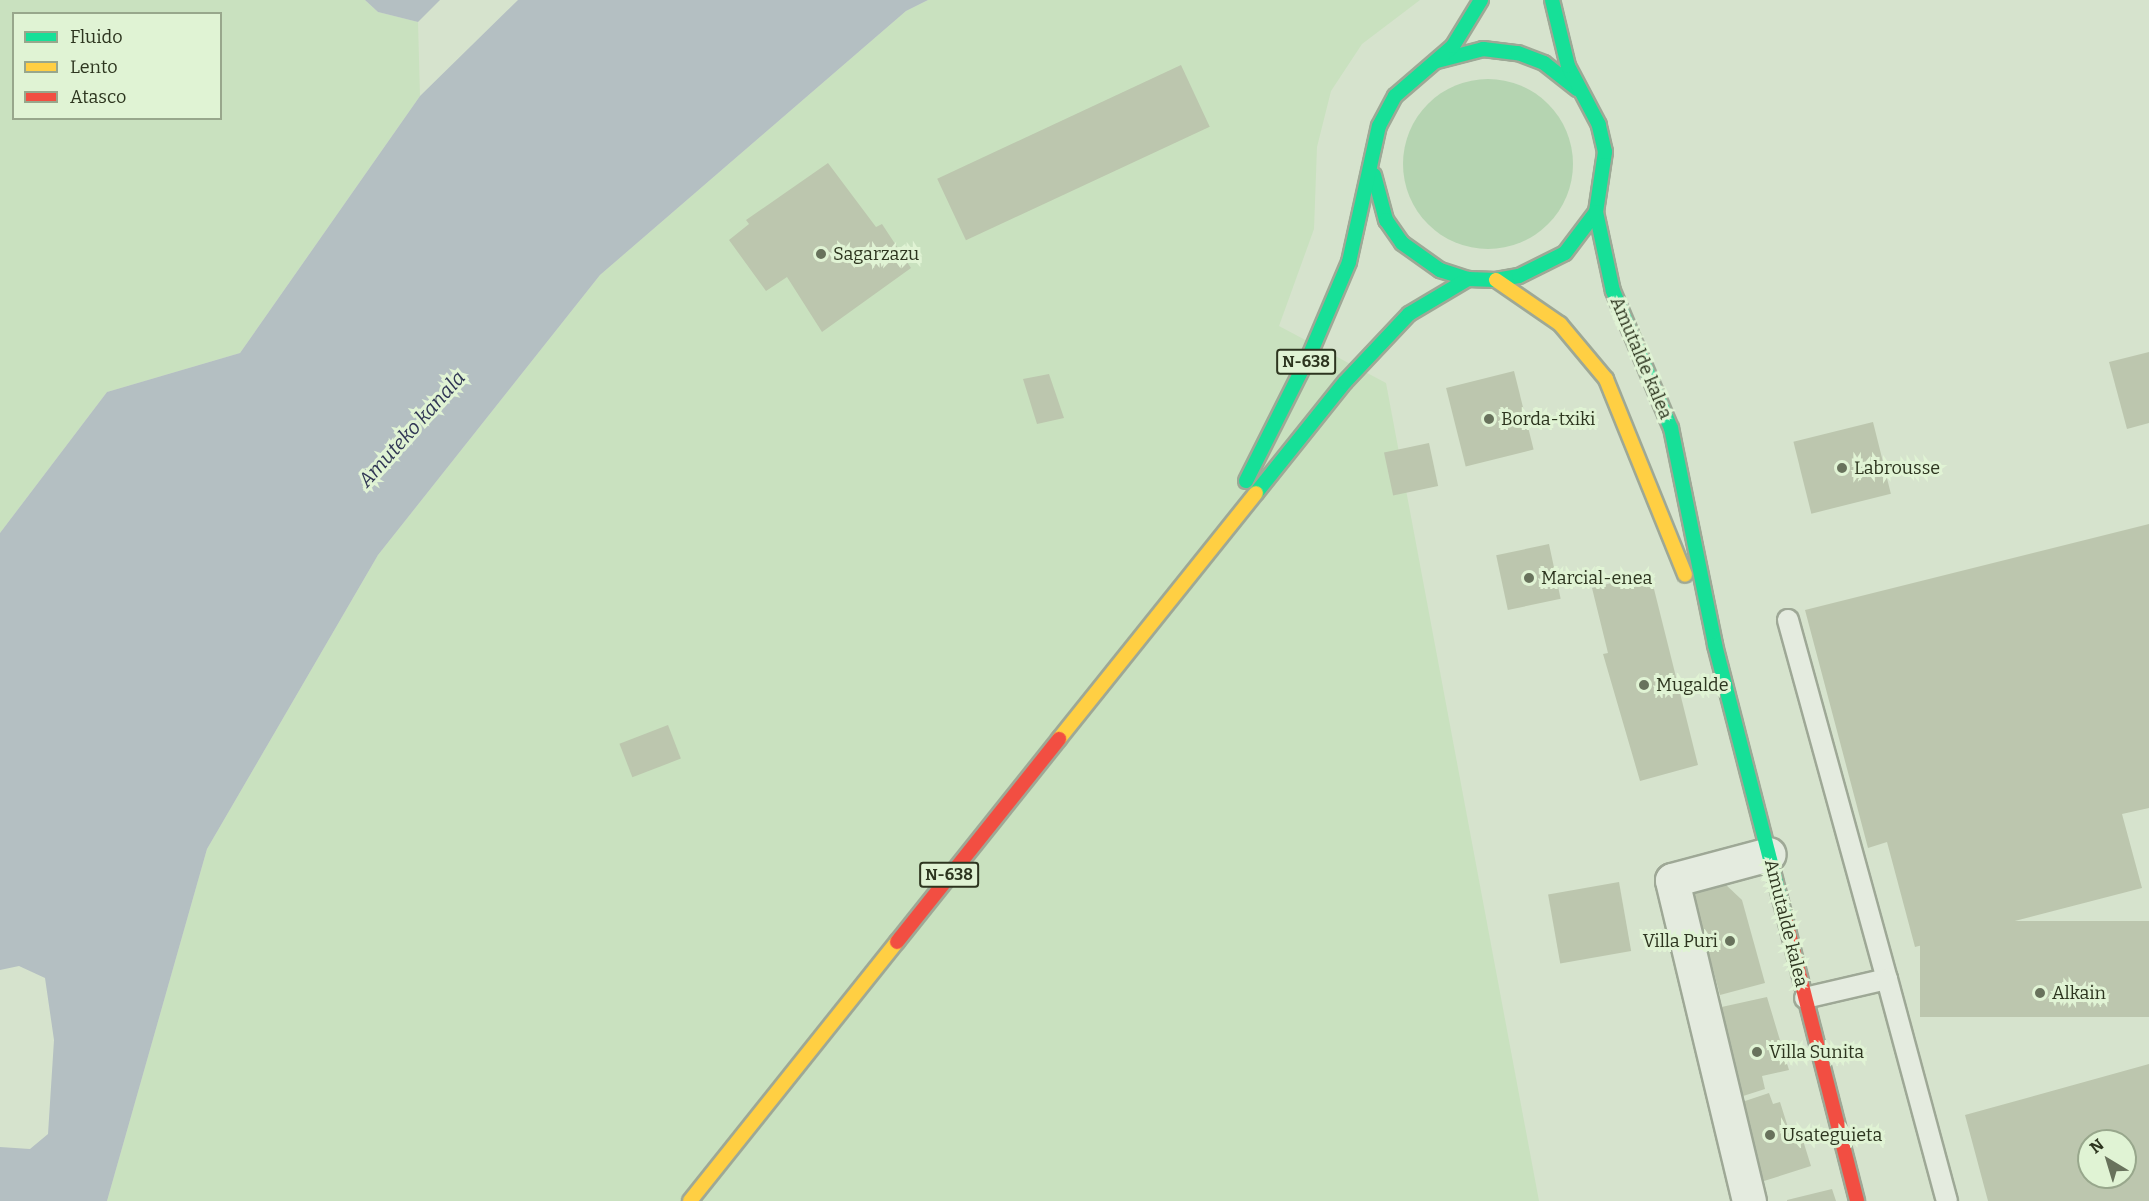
<!DOCTYPE html>
<html>
<head>
<meta charset="utf-8">
<style>
  body { margin:0 }
  #map { position:relative; width:2149px; height:1201px; overflow:hidden; background:#d6e3cd; font-family:Bitter,serif }
  div>[style] { position:absolute }
  [style*='--x'] { left:calc(var(--x)*1px); top:calc(var(--y)*1px); width:calc(var(--w)*1px); rotate:calc(var(--a)*1deg) }
  .farmland>* { inset:0; background:#c9e1bf }
  .green>* { inset:0; background:#b5d4b1 }
  .round { border-radius:50% }
  .water>* { inset:0; background:#b4bfc2 }
  .building>* { inset:0; background:#bcc6ae; transform-origin:0 0 }
  .roads { filter:drop-shadow(2px 0 #9ea896) drop-shadow(-2px 0 #9ea896) drop-shadow(0 2px #9ea896) drop-shadow(0 -2px #9ea896) }
  .lane>* { height:20px; margin:-10px; padding:0 10px; transform-origin:10px; border-radius:10px; background:#e4ebdf }
  .street>* { height:33px; margin:-16.5px; padding:0 16.5px; transform-origin:16.5px; border-radius:16.5px; background:#e4ebdf }
  .fast>* { height:14px; margin:-7px; padding:0 7px; transform-origin:7px; border-radius:7px; background:#16e098 }
  .slow>* { height:14px; margin:-7px; padding:0 7px; transform-origin:7px; border-radius:7px; background:#ffcf43 }
  .jam>* { height:14px; margin:-7px; padding:0 7px; transform-origin:7px; border-radius:7px; background:#f24e42 }
  .dots>* { width:16px; height:16px; translate:-50% -50%; box-sizing:border-box; border:3px solid #e0f3d4; border-radius:50% }
  span { translate:-50% -50%; white-space:nowrap; text-align:center; line-height:1.15; -webkit-text-stroke:6px #e0f3d4; paint-order:stroke }
  .shield-label span { padding:2px 4px; background:#e0f3d4; border:2px solid; border-radius:4px; -webkit-text-stroke-width:0 }
  .shield-label { font-size:16px; color:#2d351f; font-weight:700 }
  .poi-label { font-size:18px; color:#2d351f }
  .left { translate:0 -50%; text-align:left }
  .right { translate:-100% -50%; text-align:right }
  .street-label { font-size:18px; color:#2d351f }
  .water-label { font-size:20px; color:#303654; font-style:italic }
  .legend { position:absolute; left:12px; top:12px; width:210px; height:108px; box-sizing:border-box; background:#e0f3d4; border:2px solid #98a78c; margin:0; padding:8px 10px; list-style:none; font-size:18px; color:#2d351f }
  .legend li { display:flex; align-items:center; gap:12px; height:30px }
  .legend b { width:30px; border:2px solid #98a78c }
  .north { position:absolute; left:2077px; top:1129px; width:60px; height:60px; box-sizing:border-box; background:#e0f3d4; border:2px solid #98a78c; border-radius:50%; rotate:322deg; font-size:16px; font-weight:700; line-height:24px; text-align:center; color:#2d351f }
  .north::after { content:''; display:block; margin:auto; width:21px; height:27px; background:#68725c; clip-path:polygon(50% 0,100% 100%,50% 72%,0 100%) }
</style>
</head>
<body>
<div id="map">
  <div class="farmland">
    <div style="clip-path:polygon(evenodd,0 0,365px 0,378px 12px,418px 22px,420px 96px,240px 353px,107px 392px,0 533px,0 0,14px 14px,220px 14px,220px 118px,14px 118px,14px 14px)"></div>
    <div style="clip-path:polygon(928px 0,1420px 0,1362px 44px,1331px 91px,1317px 147px,1314px 229px,1279px 326px,1386px 383px,1539px 1201px,107px 1201px,207px 849px,378px 555px,600px 275px,906px 11px)"></div>
  </div>
  <div class="green">
    <div class="round" style="left:1403px;top:79px;width:170px;height:170px"></div>
  </div>
  <div class="water">
    <div style="clip-path:polygon(365px 0,440px 0,418px 22px,378px 12px)"></div>
    <div style="clip-path:polygon(518px 0,928px 0,906px 11px,600px 275px,378px 555px,207px 849px,107px 1201px,0 1201px,0 1147px,30px 1149px,48px 1134px,54px 1040px,45px 978px,19px 966px,0 970px,0 533px,107px 392px,240px 353px,420px 96px)"></div>
  </div>
  <div class="building">
    <div style="left:1181px;top:65px;width:68px;height:269px;rotate:65deg"></div>
    <div style="clip-path:polygon(828px 163px,876px 227px,882px 224px,911px 268px,822px 332px,787px 277px,766px 291px,729px 240px,749px 224px,746px 220px)"></div>
    <div style="clip-path:polygon(2149px 352px,2149px 423px,2127px 429px,2109px 362px)"></div>
    <div style="left:1514px;top:371px;width:81px;height:70px;rotate:76deg"></div>
    <div style="clip-path:polygon(1049px 374px,1064px 418px,1037px 424px,1023px 379px)"></div>
    <div style="left:1873px;top:422px;width:74px;height:82px;rotate:76deg"></div>
    <div style="left:1429px;top:443px;width:44px;height:46px;rotate:78deg"></div>
    <div style="clip-path:polygon(2149px 524px,2149px 808px,2122px 814px,2142px 888px,1915px 947px,1887px 842px,1868px 848px,1805px 610px)"></div>
    <div style="left:1549px;top:544px;width:56px;height:54px;rotate:78deg"></div>
    <div style="clip-path:polygon(1650px 573px,1698px 765px,1640px 781px,1603px 654px,1608px 653px,1592px 588px)"></div>
    <div style="left:668px;top:725px;width:36px;height:52px;rotate:69deg"></div>
    <div style="left:1619px;top:882px;width:70px;height:72px;rotate:80deg"></div>
    <div style="clip-path:polygon(1724px 883px,1742px 900px,1765px 983px,1720px 995px,1692px 892px)"></div>
    <div style="left:2149px;top:921px;width:96px;height:229px;rotate:90deg"></div>
    <div style="clip-path:polygon(1767px 997px,1789px 1070px,1762px 1076px,1765px 1089px,1740px 1097px,1717px 1008px)"></div>
    <div style="clip-path:polygon(evenodd,2149px 1064px,2149px 1201px,1988px 1201px,1965px 1115px,2149px 1064px,2089px 1141px,2125px 1141px,2125px 1177px,2089px 1177px,2089px 1141px)"></div>
    <div style="clip-path:polygon(1769px 1093px,1773px 1104px,1780px 1102px,1791px 1137px,1801px 1134px,1811px 1166px,1764px 1181px,1739px 1103px)"></div>
    <div style="clip-path:polygon(1832px 1189px,1836px 1201px,1787px 1201px,1787px 1200px)"></div>
  </div>
  <div class="roads">
    <div class="lane">
      <div style="--x:1788;--y:620;--w:372;--a:74.6"></div>
      <div style="--x:1805;--y:998;--w:84;--a:-13"></div>
      <div style="--x:1887;--y:979;--w:230;--a:74.9"></div>
    </div>
    <div class="street">
      <div style="--x:1749;--y:1201;--w:330;--a:-103.5"></div>
      <div style="--x:1672;--y:880;--w:100;--a:-15"></div>
    </div>
    <div class="fast">
      <div style="--x:1437;--y:61;--w:48;--a:-14.6"></div>
      <div style="--x:1483;--y:49;--w:35;--a:7"></div>
      <div style="--x:1518;--y:53;--w:28;--a:21"></div>
      <div style="--x:1544;--y:63;--w:42;--a:38.2"></div>
      <div style="--x:1374;--y:175;--w:47;--a:75.1"></div>
      <div style="--x:1386;--y:220;--w:28;--a:55"></div>
      <div style="--x:1402;--y:243;--w:47;--a:35.4"></div>
      <div style="--x:1440;--y:270;--w:29;--a:18"></div>
      <div style="--x:1468;--y:279;--w:28;--a:2"></div>
      <div style="--x:1496;--y:280;--w:23;--a:-10"></div>
      <div style="--x:1519;--y:276;--w:51;--a:-26.6"></div>
      <div style="--x:1565;--y:253;--w:51;--a:-52.9"></div>
      <div style="--x:1596;--y:212;--w:61;--a:-81.5"></div>
      <div style="--x:1605;--y:152;--w:28;--a:-103"></div>
      <div style="--x:1599;--y:125;--w:67;--a:-117.7"></div>
      <div style="--x:1568;--y:66;--w:68;--a:-103.6"></div>
      <div style="--x:1596;--y:212;--w:81;--a:77.9"></div>
      <div style="--x:1613;--y:291;--w:149;--a:67.1"></div>
      <div style="--x:1671;--y:428;--w:221;--a:78.5"></div>
      <div style="--x:1715;--y:645;--w:286;--a:75.6"></div>
      <div style="--x:1246;--y:481;--w:142;--a:-63.3"></div>
      <div style="--x:1310;--y:354;--w:100;--a:-67"></div>
      <div style="--x:1349;--y:262;--w:139;--a:-77.6"></div>
      <div style="--x:1379;--y:126;--w:34;--a:-62"></div>
      <div style="--x:1395;--y:96;--w:77;--a:-40.8"></div>
      <div style="--x:1453;--y:46;--w:54;--a:-58.7"></div>
      <div style="--x:1256;--y:493;--w:142;--a:-51.3"></div>
      <div style="--x:1345;--y:382;--w:93;--a:-46.7"></div>
      <div style="--x:1409;--y:314;--w:69;--a:-30.7"></div>
    </div>
    <div class="slow">
      <div style="--x:1496;--y:280;--w:78;--a:34.5"></div>
      <div style="--x:1560;--y:324;--w:72;--a:50.1"></div>
      <div style="--x:1606;--y:379;--w:211;--a:68"></div>
      <div style="--x:1059;--y:739;--w:315;--a:-51.3"></div>
      <div style="--x:690;--y:1201;--w:332;--a:-51.4"></div>
    </div>
    <div class="jam">
      <div style="--x:1786;--y:922;--w:288;--a:75.7"></div>
      <div style="--x:897;--y:942;--w:260;--a:-51.4"></div>
    </div>
  </div>
  <div class="dots">
    <div style="left:821px;top:254px;background:#68725c"></div>
    <div style="left:1489px;top:419px;background:#68725c"></div>
    <div style="left:1842px;top:468px;background:#68725c"></div>
    <div style="left:1529px;top:578px;background:#68725c"></div>
    <div style="left:1644px;top:685px;background:#68725c"></div>
    <div style="left:1730px;top:941px;background:#68725c"></div>
    <div style="left:2040px;top:993px;background:#68725c"></div>
    <div style="left:1757px;top:1052px;background:#68725c"></div>
    <div style="left:1770px;top:1135px;background:#68725c"></div>
  </div>
  <div class="shield-label">
    <span style="left:1306px;top:362px">N-638</span>
    <span style="left:949px;top:875px">N-638</span>
  </div>
  <div class="poi-label">
    <span class="left" style="left:833px;top:254px">Sagarzazu</span>
    <span class="left" style="left:1501px;top:419px">Borda-txiki</span>
    <span class="left" style="left:1854px;top:468px">Labrousse</span>
    <span class="left" style="left:1541px;top:578px">Marcial-enea</span>
    <span class="left" style="left:1656px;top:685px">Mugalde</span>
    <span class="right" style="left:1718px;top:941px">Villa Puri</span>
    <span class="left" style="left:2052px;top:993px">Alkain</span>
    <span class="left" style="left:1769px;top:1052px">Villa Sunita</span>
    <span class="left" style="left:1782px;top:1135px">Usateguieta</span>
  </div>
  <div class="street-label">
    <span style="left:1641px;top:358px;rotate:67deg">Amutalde kalea</span>
    <span style="left:1786px;top:923px;rotate:76deg">Amutalde kalea</span>
  </div>
  <div class="water-label">
    <span style="left:412px;top:429px;rotate:-48deg">Amuteko kanala</span>
  </div>
  <ul class="legend">
  <li><b style="height:8px;background:#16e098"></b>Fluido</li>
  <li><b style="height:8px;background:#ffcf43"></b>Lento</li>
  <li><b style="height:8px;background:#f24e42"></b>Atasco</li>
  </ul>
  <div class="north">N</div>
</div>
</body>
</html>
